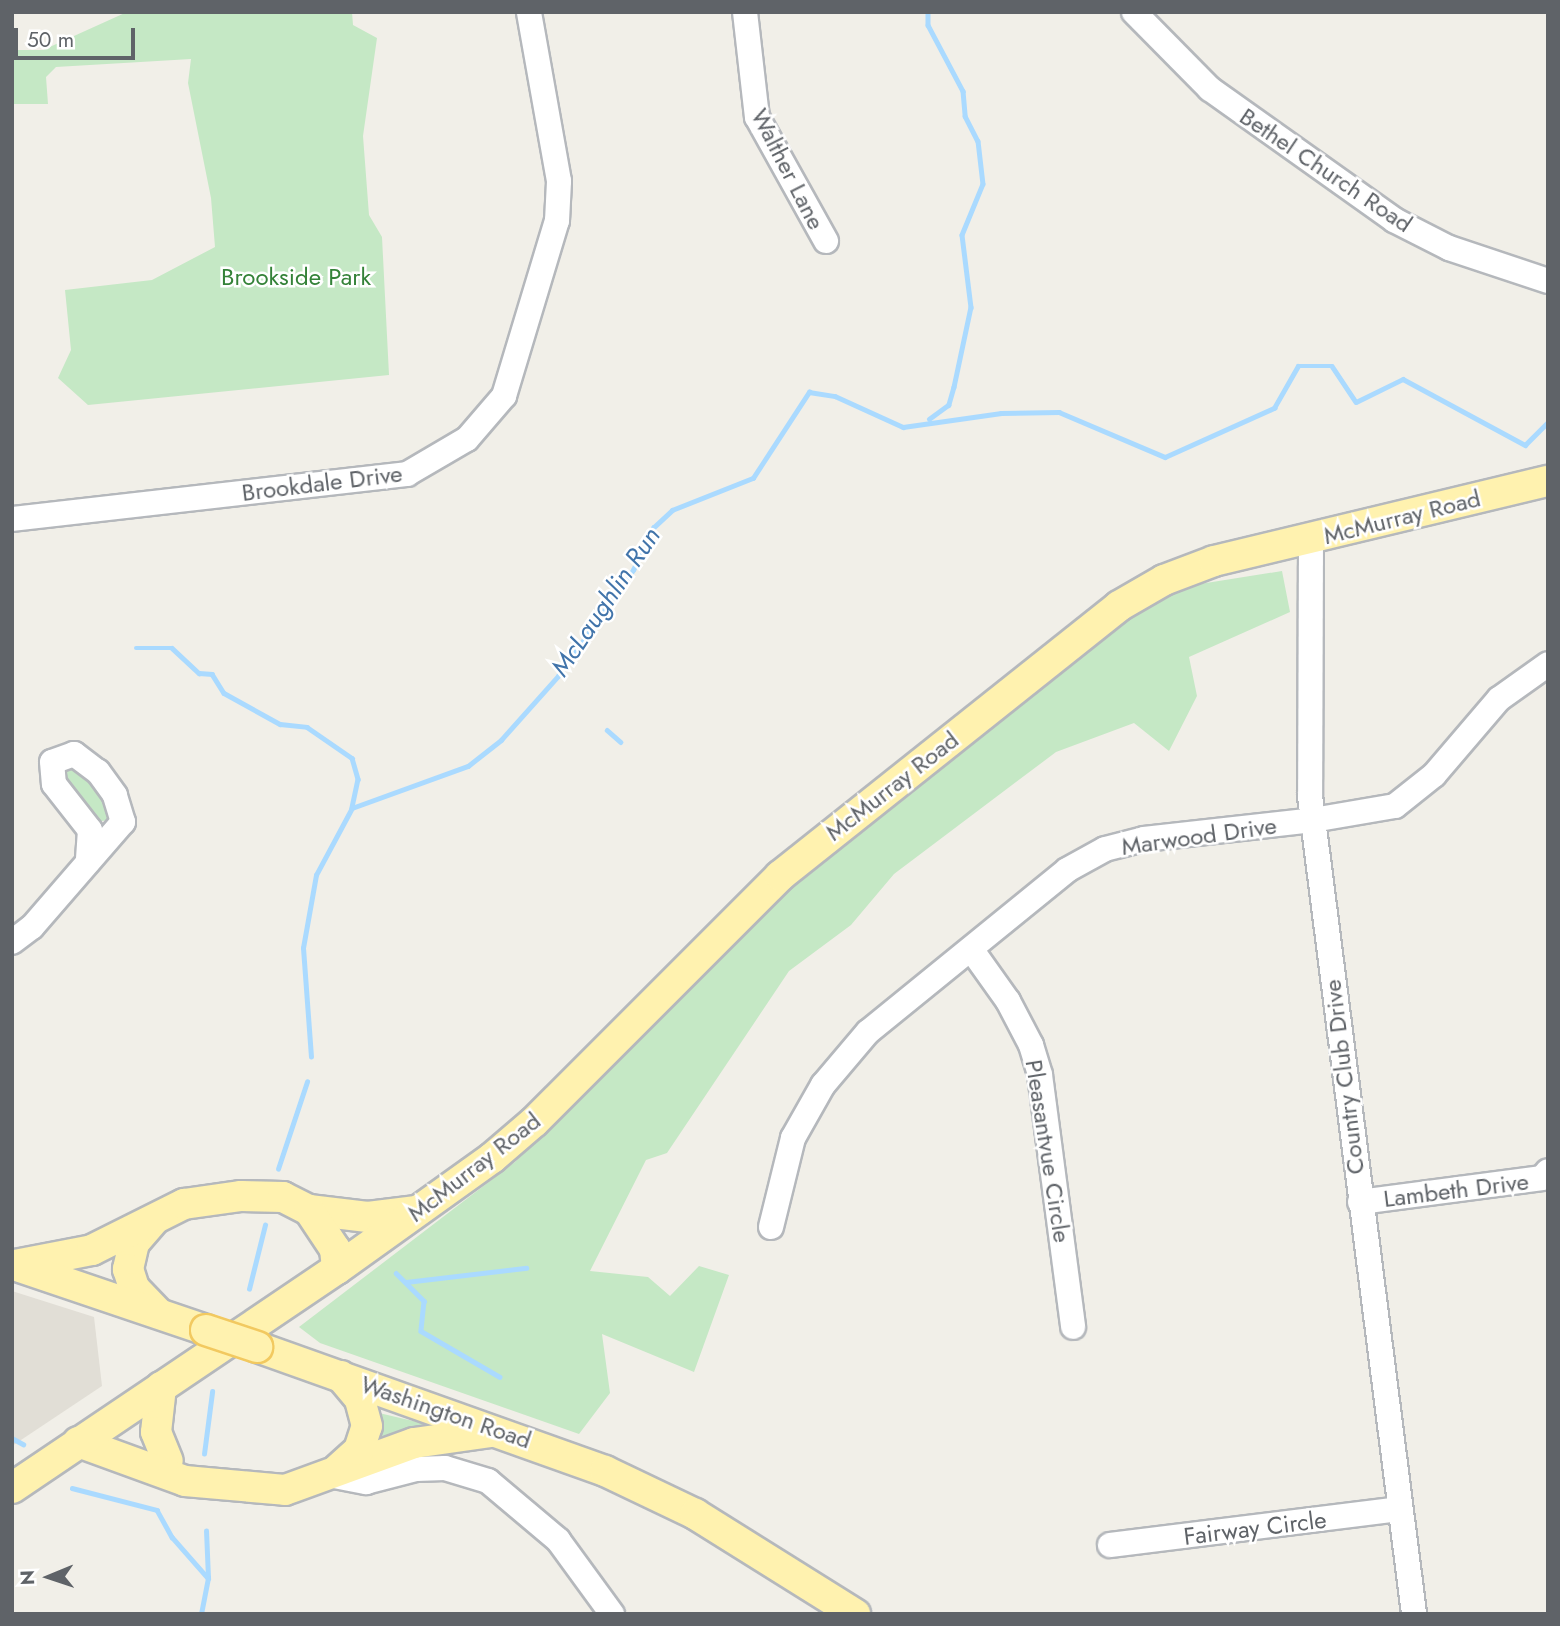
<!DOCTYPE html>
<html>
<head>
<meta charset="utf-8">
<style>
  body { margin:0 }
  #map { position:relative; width:1560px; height:1626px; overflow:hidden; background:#f1efe8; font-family:Jost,sans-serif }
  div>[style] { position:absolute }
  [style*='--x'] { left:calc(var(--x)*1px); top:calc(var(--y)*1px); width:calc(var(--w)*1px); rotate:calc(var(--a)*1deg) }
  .education>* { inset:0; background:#e1ded6 }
  .green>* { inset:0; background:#c5e8c5 }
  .stream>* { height:4.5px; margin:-2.25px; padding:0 2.25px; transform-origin:2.25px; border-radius:2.25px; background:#aadaff }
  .roads { filter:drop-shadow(2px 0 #b5b8bc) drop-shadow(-2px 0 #b5b8bc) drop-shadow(0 2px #b5b8bc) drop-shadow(0 -2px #b5b8bc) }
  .minor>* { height:24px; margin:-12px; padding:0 12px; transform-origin:12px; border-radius:12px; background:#fff }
  .major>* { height:30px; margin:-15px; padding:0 15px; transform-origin:15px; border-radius:15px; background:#fff2af }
  .bridges { filter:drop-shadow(2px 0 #f2c960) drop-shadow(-2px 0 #f2c960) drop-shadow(0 2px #f2c960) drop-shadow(0 -2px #f2c960) }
  .major-bridge>* { height:30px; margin:-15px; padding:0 15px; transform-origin:15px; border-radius:15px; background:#fff2af }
  span { translate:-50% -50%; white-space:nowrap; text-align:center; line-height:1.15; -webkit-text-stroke:5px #fff; paint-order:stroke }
  .street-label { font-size:24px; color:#5f6368 }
  .park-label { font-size:24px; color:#348238 }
  .water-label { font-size:26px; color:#4174aa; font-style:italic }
  .frame { position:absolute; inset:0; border:14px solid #5f6368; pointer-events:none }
  .north { position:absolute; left:14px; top:1542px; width:70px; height:70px; -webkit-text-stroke:5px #fff; paint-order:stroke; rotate:268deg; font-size:19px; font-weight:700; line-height:28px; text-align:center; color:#5f6368 }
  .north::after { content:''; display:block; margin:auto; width:24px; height:32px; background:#5f6368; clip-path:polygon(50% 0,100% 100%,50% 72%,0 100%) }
  .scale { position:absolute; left:14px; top:28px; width:121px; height:32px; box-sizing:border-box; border:4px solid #5f6368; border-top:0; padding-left:9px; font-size:21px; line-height:24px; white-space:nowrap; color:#5f6368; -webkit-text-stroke:5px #fff; paint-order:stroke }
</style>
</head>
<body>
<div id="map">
  <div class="education">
    <div style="clip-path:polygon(12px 1291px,94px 1317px,102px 1386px,12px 1446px)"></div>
  </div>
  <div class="green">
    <div style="clip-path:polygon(127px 12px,352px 12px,353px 25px,377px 38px,363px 136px,369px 215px,382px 237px,389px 375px,88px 405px,58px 378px,71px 350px,65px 290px,152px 280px,215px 247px,211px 198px,188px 83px,191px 59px,56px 67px,46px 77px,48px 104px,12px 104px,12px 50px,43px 50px)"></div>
    <div style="clip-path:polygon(1282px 571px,1290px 612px,1189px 657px,1197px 696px,1169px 751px,1134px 723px,1056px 752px,894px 874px,851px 925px,789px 971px,667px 1153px,646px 1160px,590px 1271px,648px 1277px,670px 1296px,699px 1266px,729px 1275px,694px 1372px,602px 1334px,610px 1393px,579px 1434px,320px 1343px,299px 1327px,515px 1162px,693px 972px,843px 837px,1113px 627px,1181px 587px)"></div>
    <div style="clip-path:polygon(67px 770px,80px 770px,109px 801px,108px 820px,97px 822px,62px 780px)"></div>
    <div style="clip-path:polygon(379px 1413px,426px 1424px,427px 1426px,377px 1445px)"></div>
  </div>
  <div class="stream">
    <div style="--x:928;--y:12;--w:13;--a:90"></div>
    <div style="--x:928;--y:25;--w:75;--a:62.1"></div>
    <div style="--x:963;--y:91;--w:25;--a:85"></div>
    <div style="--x:965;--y:116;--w:28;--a:63"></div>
    <div style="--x:978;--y:141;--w:43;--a:83.4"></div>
    <div style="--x:983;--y:184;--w:55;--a:112.4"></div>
    <div style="--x:962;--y:235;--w:73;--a:82.9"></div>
    <div style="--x:971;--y:307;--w:82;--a:102"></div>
    <div style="--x:954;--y:387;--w:19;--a:106"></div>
    <div style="--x:949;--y:405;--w:24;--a:144"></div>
    <div style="--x:136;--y:648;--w:36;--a:0"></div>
    <div style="--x:172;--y:648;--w:37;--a:43"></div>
    <div style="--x:199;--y:673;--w:13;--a:4"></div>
    <div style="--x:212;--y:674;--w:22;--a:58"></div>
    <div style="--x:224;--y:693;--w:64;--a:29"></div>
    <div style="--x:280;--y:724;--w:27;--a:6"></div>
    <div style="--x:307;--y:727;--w:55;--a:34.6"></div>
    <div style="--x:352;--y:758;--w:22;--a:74"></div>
    <div style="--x:358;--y:779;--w:30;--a:102"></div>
    <div style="--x:607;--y:730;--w:18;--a:41"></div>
    <div style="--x:311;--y:1057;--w:109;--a:-94.2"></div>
    <div style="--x:303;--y:948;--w:74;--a:-79.9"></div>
    <div style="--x:316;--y:875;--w:76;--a:-61.8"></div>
    <div style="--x:352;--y:808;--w:123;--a:-19.9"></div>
    <div style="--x:468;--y:766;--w:42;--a:-38.2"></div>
    <div style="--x:501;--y:740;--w:86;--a:-48.3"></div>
    <div style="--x:558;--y:676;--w:130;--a:-54.7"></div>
    <div style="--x:633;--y:570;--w:47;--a:-64.5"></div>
    <div style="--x:653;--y:528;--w:26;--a:-43"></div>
    <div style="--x:672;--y:510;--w:87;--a:-21.6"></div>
    <div style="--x:753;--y:478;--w:103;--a:-56.9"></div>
    <div style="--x:809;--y:392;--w:26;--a:9"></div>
    <div style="--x:835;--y:396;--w:75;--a:24.5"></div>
    <div style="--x:903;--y:427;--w:99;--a:-8.1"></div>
    <div style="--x:1001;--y:413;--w:58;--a:-1"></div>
    <div style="--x:1059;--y:412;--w:115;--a:23"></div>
    <div style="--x:1165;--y:457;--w:120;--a:-24.2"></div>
    <div style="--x:1274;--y:408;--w:48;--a:-60.3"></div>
    <div style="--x:1298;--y:366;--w:34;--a:0"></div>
    <div style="--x:1332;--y:366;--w:43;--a:56.3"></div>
    <div style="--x:1356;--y:402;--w:52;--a:-26.1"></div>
    <div style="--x:1403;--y:379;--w:139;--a:28.4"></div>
    <div style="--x:1525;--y:445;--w:33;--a:-45"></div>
    <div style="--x:278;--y:1169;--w:92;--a:-71.6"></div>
    <div style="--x:396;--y:1273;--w:40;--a:45"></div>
    <div style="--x:424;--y:1301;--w:30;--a:96"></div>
    <div style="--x:421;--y:1331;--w:91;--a:30.2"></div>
    <div style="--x:406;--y:1282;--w:121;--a:-6.7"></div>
    <div style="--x:249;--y:1289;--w:66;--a:-76"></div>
    <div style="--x:12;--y:1438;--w:13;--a:29"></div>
    <div style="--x:204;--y:1454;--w:63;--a:-82.6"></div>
    <div style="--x:72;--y:1488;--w:88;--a:14.5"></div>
    <div style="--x:157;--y:1510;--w:31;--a:61"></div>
    <div style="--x:172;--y:1537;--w:55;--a:48.7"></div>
    <div style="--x:201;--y:1614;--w:37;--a:-79"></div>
    <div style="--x:208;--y:1578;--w:47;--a:-92.4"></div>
  </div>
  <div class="roads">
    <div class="minor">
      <div style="--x:745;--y:12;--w:106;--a:83.5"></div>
      <div style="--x:757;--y:117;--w:142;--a:60.9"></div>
      <div style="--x:1134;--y:12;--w:108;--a:45.4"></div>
      <div style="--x:1210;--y:89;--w:226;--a:35.4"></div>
      <div style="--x:1394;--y:220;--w:62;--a:27"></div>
      <div style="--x:1449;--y:248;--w:104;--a:18.4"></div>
      <div style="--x:12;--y:519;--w:398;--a:-6.5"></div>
      <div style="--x:407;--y:474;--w:69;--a:-30.3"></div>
      <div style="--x:467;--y:439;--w:57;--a:-49.3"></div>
      <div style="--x:504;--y:396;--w:183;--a:-73.2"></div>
      <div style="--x:557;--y:221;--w:40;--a:-87.1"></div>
      <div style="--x:559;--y:181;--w:172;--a:-100.1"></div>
      <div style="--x:1311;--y:539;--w:257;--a:90.2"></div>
      <div style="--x:1310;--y:796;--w:825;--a:82.75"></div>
      <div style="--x:12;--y:942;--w:25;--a:-37"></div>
      <div style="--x:32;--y:927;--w:139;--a:-49.1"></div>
      <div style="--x:123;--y:822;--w:28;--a:-107"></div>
      <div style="--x:115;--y:795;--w:29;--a:-126"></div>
      <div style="--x:98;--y:772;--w:30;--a:-143"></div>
      <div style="--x:74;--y:754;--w:23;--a:160"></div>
      <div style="--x:52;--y:762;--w:22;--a:85"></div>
      <div style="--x:54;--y:784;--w:58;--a:52"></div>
      <div style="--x:90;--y:830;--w:32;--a:94"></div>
      <div style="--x:971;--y:949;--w:64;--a:54.6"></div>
      <div style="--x:1008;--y:1001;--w:50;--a:62.4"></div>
      <div style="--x:1031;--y:1045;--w:31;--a:73"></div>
      <div style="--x:1040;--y:1075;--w:254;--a:82.5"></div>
      <div style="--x:1360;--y:1202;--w:184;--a:-7.5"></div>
      <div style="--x:1542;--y:1178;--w:9;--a:-49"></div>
      <div style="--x:771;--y:1227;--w:92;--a:-76.1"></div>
      <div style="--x:793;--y:1138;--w:61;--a:-60.5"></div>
      <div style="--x:823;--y:1085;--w:70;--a:-49.7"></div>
      <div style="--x:868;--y:1032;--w:257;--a:-39.1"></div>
      <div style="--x:1067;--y:870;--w:43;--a:-28.9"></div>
      <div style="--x:1105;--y:849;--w:40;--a:-14.4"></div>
      <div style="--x:1144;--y:839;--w:170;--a:-6.4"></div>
      <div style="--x:1313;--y:820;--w:83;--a:-9.7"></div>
      <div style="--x:1395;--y:806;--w:50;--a:-38.5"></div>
      <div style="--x:1434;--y:775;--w:100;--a:-49.5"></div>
      <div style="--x:1499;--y:699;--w:60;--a:-35.5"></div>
      <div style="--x:329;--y:1475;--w:38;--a:11"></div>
      <div style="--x:366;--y:1482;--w:52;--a:-14.6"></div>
      <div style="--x:416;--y:1469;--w:29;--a:-2"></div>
      <div style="--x:445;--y:1468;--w:45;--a:16.8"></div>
      <div style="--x:488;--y:1481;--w:92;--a:40.1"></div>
      <div style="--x:558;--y:1540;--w:92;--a:53.9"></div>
      <div style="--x:1110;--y:1545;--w:291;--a:-7.1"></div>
    </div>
    <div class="major">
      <div style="--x:309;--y:1210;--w:59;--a:6.8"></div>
      <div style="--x:368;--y:1217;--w:47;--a:-7.3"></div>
      <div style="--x:153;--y:1221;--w:29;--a:131"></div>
      <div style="--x:134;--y:1243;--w:27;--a:103"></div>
      <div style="--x:128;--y:1269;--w:20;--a:72"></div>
      <div style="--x:134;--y:1288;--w:35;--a:46"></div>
      <div style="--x:15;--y:1265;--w:78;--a:-11"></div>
      <div style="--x:92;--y:1250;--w:103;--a:-26.6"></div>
      <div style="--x:184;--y:1204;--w:58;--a:-8"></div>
      <div style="--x:241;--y:1196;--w:42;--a:1.4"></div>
      <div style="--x:283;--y:1197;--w:29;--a:27"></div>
      <div style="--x:309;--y:1210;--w:47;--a:56.3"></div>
      <div style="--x:335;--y:1249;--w:20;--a:84"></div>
      <div style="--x:20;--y:1267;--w:196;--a:18.7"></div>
      <div style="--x:257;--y:1347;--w:369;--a:19.6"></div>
      <div style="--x:605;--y:1471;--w:100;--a:25.5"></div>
      <div style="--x:695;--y:1514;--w:189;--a:32"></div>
      <div style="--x:161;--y:1387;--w:45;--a:96.3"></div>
      <div style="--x:156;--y:1432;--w:31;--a:68"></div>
      <div style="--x:78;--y:1442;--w:114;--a:20"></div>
      <div style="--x:185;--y:1481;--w:100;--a:5.1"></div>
      <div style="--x:285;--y:1490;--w:137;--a:-20"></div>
      <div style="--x:414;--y:1443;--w:78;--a:-8.1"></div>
      <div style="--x:338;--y:1469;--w:28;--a:-42"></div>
      <div style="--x:359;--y:1450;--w:25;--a:-72"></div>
      <div style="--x:367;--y:1426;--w:28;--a:-105"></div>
      <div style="--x:360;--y:1399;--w:30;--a:-130"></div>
      <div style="--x:12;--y:1488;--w:392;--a:-34"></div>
      <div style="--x:337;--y:1269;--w:191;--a:-35.6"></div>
      <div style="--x:492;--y:1158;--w:55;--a:-40.6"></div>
      <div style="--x:534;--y:1122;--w:348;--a:-45"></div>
      <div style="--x:780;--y:876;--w:433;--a:-38.5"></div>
      <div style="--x:1119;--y:606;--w:52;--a:-30"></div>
      <div style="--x:1164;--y:580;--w:53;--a:-20.8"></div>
      <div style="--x:1214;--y:561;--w:343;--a:-13.5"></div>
    </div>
  </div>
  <div class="bridges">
    <div class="major-bridge">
      <div style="--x:206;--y:1330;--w:54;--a:18.4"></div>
    </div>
  </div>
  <div class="street-label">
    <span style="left:788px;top:169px;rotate:63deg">Walther Lane</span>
    <span style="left:1326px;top:170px;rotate:34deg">Bethel Church Road</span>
    <span style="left:322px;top:483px;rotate:-7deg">Brookdale Drive</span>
    <span style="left:1402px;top:517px;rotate:-14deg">McMurray Road</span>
    <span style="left:892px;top:786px;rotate:-38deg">McMurray Road</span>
    <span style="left:1199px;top:836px;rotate:-8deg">Marwood Drive</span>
    <span style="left:1344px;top:1077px;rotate:-97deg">Country Club Drive</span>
    <span style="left:1048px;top:1151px;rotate:81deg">Pleasantvue Circle</span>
    <span style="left:474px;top:1167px;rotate:-38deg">McMurray Road</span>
    <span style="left:1456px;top:1190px;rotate:-7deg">Lambeth Drive</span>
    <span style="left:446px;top:1412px;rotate:19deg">Washington Road</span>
    <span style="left:1255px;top:1528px;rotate:-7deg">Fairway Circle</span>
  </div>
  <div class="park-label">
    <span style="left:296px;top:277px">Brookside Park</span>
  </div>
  <div class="water-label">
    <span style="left:606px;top:602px;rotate:-56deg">McLaughlin Run</span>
  </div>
  <div class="frame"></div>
  <div class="north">N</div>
  <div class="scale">50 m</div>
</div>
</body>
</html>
